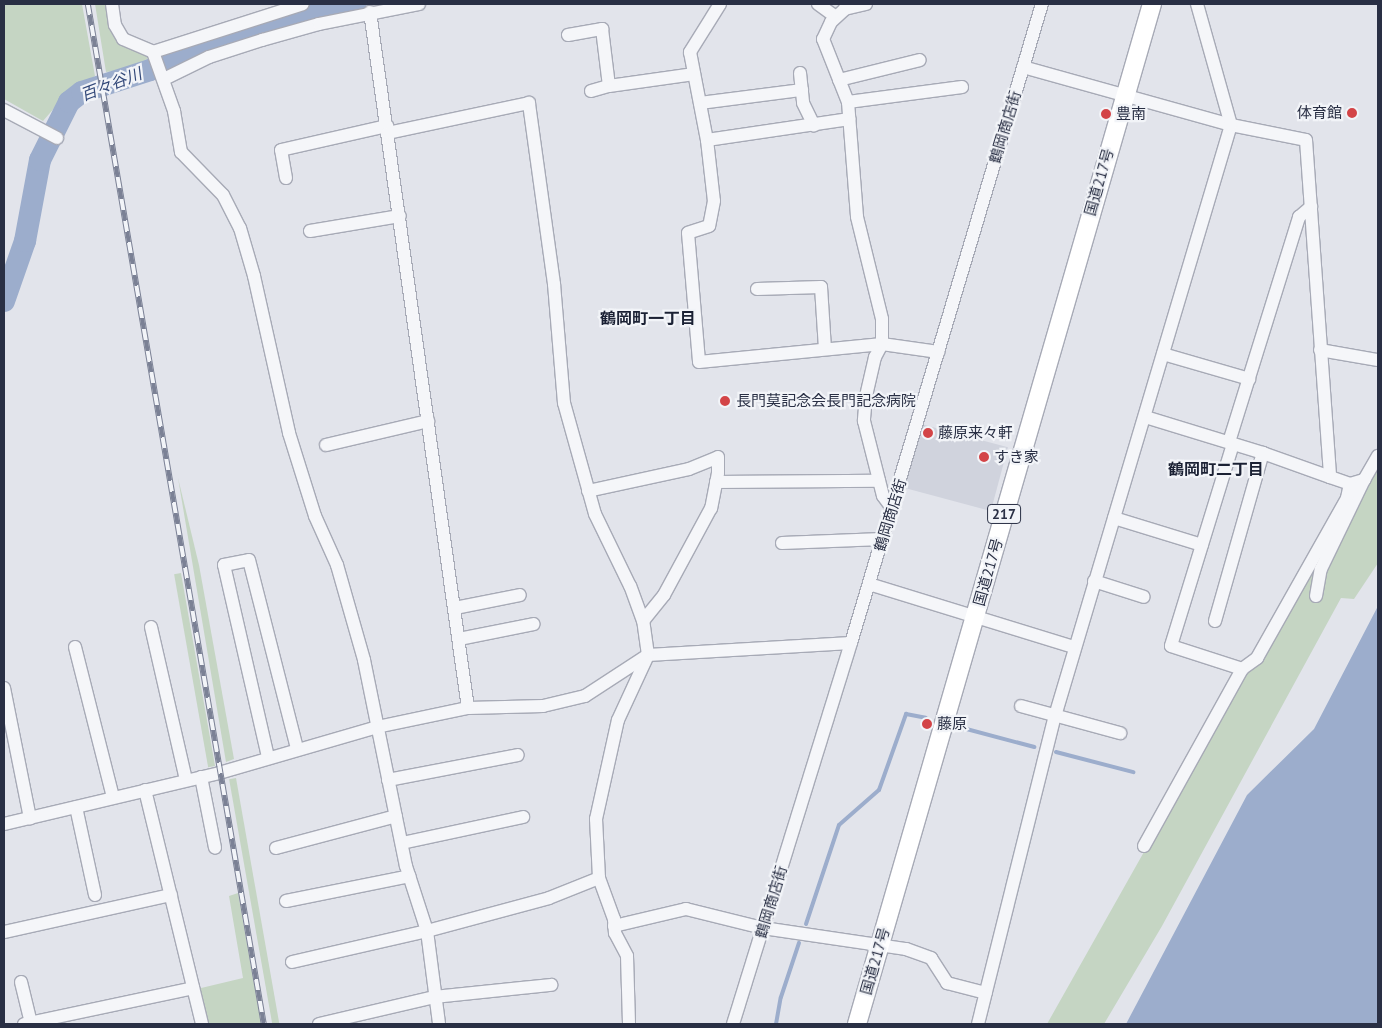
<!DOCTYPE html>
<html>
<head>
<meta charset="utf-8">
<style>
  body { margin:0 }
  #map { position:relative; width:1382px; height:1028px; overflow:hidden; background:#e2e4eb; font-family:"PT Sans","Noto Sans JP",sans-serif }
  div>[style] { position:absolute }
  [style*='--x'] { left:calc(var(--x)*1px); top:calc(var(--y)*1px); width:calc(var(--w)*1px); rotate:calc(var(--a)*1deg) }
  .built>* { inset:0; background:#d0d3dd; transform-origin:0 0 }
  .green>* { inset:0; background:#c5d5c3; transform-origin:0 0 }
  .water>* { inset:0; background:#9cadcc }
  .stream>* { height:4px; margin:-2px; padding:0 2px; transform-origin:2px; border-radius:2px; background:#9cadcc }
  .river>* { height:22px; margin:-11px; padding:0 11px; transform-origin:11px; border-radius:11px; background:#9cadcc }
  .roads { filter:drop-shadow(1px 0 #a7aab6) drop-shadow(-1px 0 #a7aab6) drop-shadow(0 1px #a7aab6) drop-shadow(0 -1px #a7aab6) }
  .minor>* { height:12px; margin:-6px; padding:0 6px; transform-origin:6px; border-radius:6px; background:#f5f6f9 }
  .highway>* { height:18px; margin:-9px; padding:0 9px; transform-origin:9px; border-radius:9px; background:#fff }
  .rail>* { height:5.5px; margin-top:-2.75px; transform-origin:0; background:repeating-linear-gradient(90deg,#f2f4f8 0 11px,#7b8195 0 22px); box-sizing:border-box; border-block:1px solid #7b8195 }
  .dots>* { width:14px; height:14px; translate:-50% -50%; box-sizing:border-box; border:2px solid #f2f4f8; border-radius:50% }
  span { translate:-50% -50%; white-space:nowrap; text-align:center; line-height:1.15; -webkit-text-stroke:4.5px #f2f4f8; paint-order:stroke }
  .shield-label span { padding:1px 4px; background:#f2f4f8; border:1px solid; border-radius:4px; -webkit-text-stroke-width:0 }
  .shield-label { font-size:14px; color:#292f44; font-weight:700 }
  .poi-label { font-size:15px; color:#292f44 }
  .right { translate:-100% -50%; text-align:right }
  .left { translate:0 -50%; text-align:left }
  .street-label { font-size:15px; color:#292f44 }
  .water-label { font-size:16px; color:#324879; font-style:italic }
  .neighbourhood-label { font-size:16px; color:#1b2134; font-weight:700 }
  .frame { position:absolute; inset:0; border:5px solid #292f44; pointer-events:none }
</style>
</head>
<body>
<div id="map">
  <div class="built">
    <div style="left:921px;top:424px;width:90px;height:66px;rotate:15deg"></div>
  </div>
  <div class="green">
    <div style="clip-path:polygon(4px 4px,82px 4px,95px 76px,70px 90px,43px 121px,4px 99px)"></div>
    <div style="clip-path:polygon(95px 4px,108px 4px,119px 44px,151px 56px,132px 69px,106px 72px)"></div>
    <div style="clip-path:polygon(1378px 458px,1378px 563px,1354px 599px,1341px 598px,1162px 926px,1104px 1024px,1047px 1024px,1242px 678px)"></div>
    <div style="clip-path:polygon(178px 478px,199px 565px,234px 759px,226px 762px)"></div>
    <div style="left:181px;top:573px;width:196px;height:7px;rotate:80deg"></div>
    <div style="left:236px;top:778px;width:250px;height:7px;rotate:80deg"></div>
    <div style="clip-path:polygon(238px 893px,261px 1024px,206px 1024px,197px 989px,243px 978px,229px 896px)"></div>
  </div>
  <div class="water">
    <div style="clip-path:polygon(1378px 606px,1378px 1024px,1126px 1024px,1247px 795px,1314px 729px)"></div>
  </div>
  <div class="stream">
    <div style="--x:959;--y:727;--w:78;--a:14.9"></div>
    <div style="--x:1056;--y:752;--w:80;--a:14.6"></div>
    <div style="--x:806;--y:924;--w:104;--a:-71.6"></div>
    <div style="--x:839;--y:825;--w:53;--a:-41.2"></div>
    <div style="--x:879;--y:790;--w:81;--a:-70.4"></div>
    <div style="--x:906;--y:714;--w:20;--a:11"></div>
    <div style="--x:776;--y:1024;--w:27;--a:-80"></div>
    <div style="--x:781;--y:997;--w:57;--a:-71.6"></div>
  </div>
  <div class="river">
    <div style="--x:4;--y:301;--w:64;--a:-70.7"></div>
    <div style="--x:25;--y:241;--w:82;--a:-79.5"></div>
    <div style="--x:40;--y:160;--w:65;--a:-63.4"></div>
    <div style="--x:69;--y:102;--w:16;--a:-38"></div>
    <div style="--x:82;--y:92;--w:71;--a:-17.9"></div>
    <div style="--x:150;--y:70;--w:98;--a:-22.1"></div>
    <div style="--x:241;--y:33;--w:118;--a:-14.3"></div>
  </div>
  <div class="roads">
    <div class="minor">
      <div style="--x:112;--y:4;--w:21;--a:82"></div>
      <div style="--x:115;--y:25;--w:16;--a:60"></div>
      <div style="--x:123;--y:39;--w:33;--a:23"></div>
      <div style="--x:153;--y:52;--w:157;--a:-17.7"></div>
      <div style="--x:720;--y:4;--w:57;--a:122"></div>
      <div style="--x:690;--y:52;--w:90;--a:79.1"></div>
      <div style="--x:707;--y:140;--w:61;--a:83.5"></div>
      <div style="--x:714;--y:201;--w:25;--a:101"></div>
      <div style="--x:709;--y:226;--w:22;--a:162"></div>
      <div style="--x:688;--y:233;--w:129;--a:85.1"></div>
      <div style="--x:699;--y:362;--w:184;--a:-5.6"></div>
      <div style="--x:882;--y:344;--w:57;--a:8.1"></div>
      <div style="--x:818;--y:4;--w:22;--a:36"></div>
      <div style="--x:866;--y:4;--w:22;--a:167"></div>
      <div style="--x:845;--y:9;--w:19;--a:137"></div>
      <div style="--x:831;--y:22;--w:19;--a:115"></div>
      <div style="--x:823;--y:39;--w:68;--a:68.4"></div>
      <div style="--x:848;--y:102;--w:115;--a:85.5"></div>
      <div style="--x:857;--y:217;--w:105;--a:76.2"></div>
      <div style="--x:882;--y:319;--w:25;--a:90"></div>
      <div style="--x:882;--y:344;--w:15;--a:118"></div>
      <div style="--x:875;--y:357;--w:40;--a:103"></div>
      <div style="--x:866;--y:396;--w:25;--a:95"></div>
      <div style="--x:864;--y:421;--w:77;--a:75.8"></div>
      <div style="--x:883;--y:496;--w:15;--a:53"></div>
      <div style="--x:370;--y:12;--w:703;--a:81.99"></div>
      <div style="--x:568;--y:35;--w:35;--a:-10"></div>
      <div style="--x:602;--y:29;--w:57;--a:83"></div>
      <div style="--x:153;--y:52;--w:63;--a:70.4"></div>
      <div style="--x:174;--y:111;--w:42;--a:80.3"></div>
      <div style="--x:181;--y:152;--w:60;--a:45.7"></div>
      <div style="--x:223;--y:195;--w:37;--a:63"></div>
      <div style="--x:240;--y:228;--w:50;--a:73.7"></div>
      <div style="--x:254;--y:276;--w:161;--a:77.4"></div>
      <div style="--x:289;--y:433;--w:87;--a:72.6"></div>
      <div style="--x:315;--y:516;--w:54;--a:65.8"></div>
      <div style="--x:337;--y:565;--w:99;--a:74.1"></div>
      <div style="--x:364;--y:660;--w:210;--a:78.5"></div>
      <div style="--x:406;--y:866;--w:68;--a:72.1"></div>
      <div style="--x:427;--y:931;--w:94;--a:82.6"></div>
      <div style="--x:1023;--y:67;--w:216;--a:15.6"></div>
      <div style="--x:1231;--y:125;--w:76;--a:11.3"></div>
      <div style="--x:1306;--y:140;--w:338;--a:85.9"></div>
      <div style="--x:1330;--y:477;--w:71;--a:-160.3"></div>
      <div style="--x:1263;--y:453;--w:123;--a:-163"></div>
      <div style="--x:800;--y:73;--w:30;--a:84"></div>
      <div style="--x:803;--y:103;--w:25;--a:64"></div>
      <div style="--x:164;--y:79;--w:50;--a:-26.1"></div>
      <div style="--x:209;--y:57;--w:56;--a:-17.8"></div>
      <div style="--x:262;--y:40;--w:59;--a:-15.7"></div>
      <div style="--x:319;--y:24;--w:102;--a:-11.3"></div>
      <div style="--x:839;--y:80;--w:83;--a:-13.9"></div>
      <div style="--x:591;--y:91;--w:19;--a:-16"></div>
      <div style="--x:609;--y:86;--w:86;--a:-8"></div>
      <div style="--x:848;--y:102;--w:115;--a:-7.5"></div>
      <div style="--x:700;--y:103;--w:103;--a:-7.3"></div>
      <div style="--x:4;--y:110;--w:60;--a:27.8"></div>
      <div style="--x:707;--y:140;--w:144;--a:-8.4"></div>
      <div style="--x:286;--y:178;--w:28;--a:-100"></div>
      <div style="--x:281;--y:150;--w:109;--a:-12.8"></div>
      <div style="--x:310;--y:231;--w:91;--a:-9.5"></div>
      <div style="--x:757;--y:289;--w:64;--a:-1.8"></div>
      <div style="--x:821;--y:287;--w:62;--a:86.3"></div>
      <div style="--x:1320;--y:350;--w:59;--a:9.8"></div>
      <div style="--x:1163;--y:354;--w:90;--a:16.2"></div>
      <div style="--x:1229;--y:442;--w:236;--a:-72.7"></div>
      <div style="--x:1299;--y:217;--w:16;--a:-40"></div>
      <div style="--x:1233;--y:444;--w:211;--a:107.1"></div>
      <div style="--x:1171;--y:646;--w:75;--a:17.9"></div>
      <div style="--x:326;--y:445;--w:105;--a:-13.2"></div>
      <div style="--x:1330;--y:477;--w:21;--a:19"></div>
      <div style="--x:1350;--y:484;--w:15;--a:-16"></div>
      <div style="--x:1364;--y:480;--w:28;--a:-60"></div>
      <div style="--x:716;--y:482;--w:163;--a:-0.4"></div>
      <div style="--x:588;--y:491;--w:103;--a:-12.3"></div>
      <div style="--x:689;--y:469;--w:31;--a:-22"></div>
      <div style="--x:718;--y:457;--w:16;--a:90"></div>
      <div style="--x:718;--y:473;--w:36;--a:101"></div>
      <div style="--x:711;--y:508;--w:99;--a:118.4"></div>
      <div style="--x:664;--y:595;--w:33;--a:129"></div>
      <div style="--x:1114;--y:518;--w:92;--a:17.1"></div>
      <div style="--x:782;--y:543;--w:100;--a:-2.3"></div>
      <div style="--x:1094;--y:581;--w:52;--a:17.7"></div>
      <div style="--x:869;--y:584;--w:214;--a:17.1"></div>
      <div style="--x:1316;--y:596;--w:27;--a:-80"></div>
      <div style="--x:1321;--y:569;--w:99;--a:-64.2"></div>
      <div style="--x:455;--y:608;--w:66;--a:-11.3"></div>
      <div style="--x:1215;--y:621;--w:175;--a:-74.1"></div>
      <div style="--x:151;--y:627;--w:157;--a:77.1"></div>
      <div style="--x:459;--y:639;--w:76;--a:-11.3"></div>
      <div style="--x:75;--y:647;--w:155;--a:75.8"></div>
      <div style="--x:4;--y:688;--w:133;--a:78.7"></div>
      <div style="--x:1021;--y:706;--w:103;--a:15.3"></div>
      <div style="--x:268;--y:757;--w:197;--a:-102.9"></div>
      <div style="--x:224;--y:565;--w:25;--a:-11"></div>
      <div style="--x:249;--y:560;--w:195;--a:75.7"></div>
      <div style="--x:201;--y:777;--w:72;--a:78.8"></div>
      <div style="--x:388;--y:780;--w:132;--a:-10.9"></div>
      <div style="--x:145;--y:790;--w:241;--a:76.3"></div>
      <div style="--x:76;--y:807;--w:90;--a:77.8"></div>
      <div style="--x:4;--y:824;--w:221;--a:-13.3"></div>
      <div style="--x:219;--y:773;--w:165;--a:-16.2"></div>
      <div style="--x:377;--y:727;--w:93;--a:-11.8"></div>
      <div style="--x:468;--y:708;--w:75;--a:-1.5"></div>
      <div style="--x:543;--y:706;--w:43;--a:-13.4"></div>
      <div style="--x:585;--y:696;--w:75;--a:-33.1"></div>
      <div style="--x:648;--y:655;--w:203;--a:-3.4"></div>
      <div style="--x:402;--y:843;--w:124;--a:-12.1"></div>
      <div style="--x:1144;--y:846;--w:202;--a:-61"></div>
      <div style="--x:1242;--y:669;--w:19;--a:-36"></div>
      <div style="--x:1257;--y:658;--w:184;--a:-60.6"></div>
      <div style="--x:1347;--y:498;--w:14;--a:-78"></div>
      <div style="--x:276;--y:848;--w:124;--a:-14.9"></div>
      <div style="--x:599;--y:878;--w:44;--a:69.9"></div>
      <div style="--x:614;--y:919;--w:14;--a:86"></div>
      <div style="--x:615;--y:933;--w:26;--a:62"></div>
      <div style="--x:627;--y:956;--w:68;--a:88.3"></div>
      <div style="--x:286;--y:901;--w:126;--a:-11.4"></div>
      <div style="--x:614;--y:926;--w:74;--a:-13.3"></div>
      <div style="--x:686;--y:909;--w:79;--a:13.9"></div>
      <div style="--x:763;--y:928;--w:145;--a:8.4"></div>
      <div style="--x:906;--y:949;--w:27;--a:20"></div>
      <div style="--x:931;--y:958;--w:30;--a:57"></div>
      <div style="--x:947;--y:983;--w:40;--a:14.4"></div>
      <div style="--x:4;--y:932;--w:171;--a:-12.5"></div>
      <div style="--x:292;--y:962;--w:139;--a:-12.9"></div>
      <div style="--x:427;--y:931;--w:126;--a:-15.1"></div>
      <div style="--x:549;--y:898;--w:54;--a:-21.8"></div>
      <div style="--x:599;--y:878;--w:59;--a:-92.9"></div>
      <div style="--x:596;--y:819;--w:101;--a:-77.5"></div>
      <div style="--x:618;--y:720;--w:72;--a:-65.2"></div>
      <div style="--x:648;--y:655;--w:34;--a:-98"></div>
      <div style="--x:643;--y:621;--w:37;--a:-110"></div>
      <div style="--x:630;--y:586;--w:80;--a:-115.9"></div>
      <div style="--x:595;--y:514;--w:115;--a:-105.6"></div>
      <div style="--x:564;--y:403;--w:119;--a:-94.8"></div>
      <div style="--x:554;--y:284;--w:183;--a:-97.9"></div>
      <div style="--x:529;--y:103;--w:144;--a:168"></div>
      <div style="--x:21;--y:982;--w:42;--a:76.3"></div>
      <div style="--x:24;--y:1024;--w:173;--a:-12"></div>
      <div style="--x:319;--y:1024;--w:118;--a:-13.2"></div>
      <div style="--x:434;--y:997;--w:118;--a:-5.9"></div>
      <div style="--x:733;--y:1024;--w:399;--a:-72.8"></div>
      <div style="--x:851;--y:643;--w:667;--a:-73.36"></div>
      <div style="--x:978;--y:1024;--w:317;--a:-76"></div>
      <div style="--x:1055;--y:716;--w:617;--a:-73.42"></div>
      <div style="--x:1231;--y:125;--w:126;--a:-105.7"></div>
    </div>
    <div class="highway">
      <div style="--x:857;--y:1024;--w:1062;--a:-73.87"></div>
    </div>
  </div>
  <div class="rail">
    <div style="--x:88;--y:4;--w:1035;--a:80.21"></div>
  </div>
  <div class="dots">
    <div style="left:1352px;top:113px;background:#d34447"></div>
    <div style="left:1106px;top:114px;background:#d34447"></div>
    <div style="left:725px;top:401px;background:#d34447"></div>
    <div style="left:928px;top:433px;background:#d34447"></div>
    <div style="left:984px;top:457px;background:#d34447"></div>
    <div style="left:927px;top:724px;background:#d34447"></div>
  </div>
  <div class="shield-label">
    <span style="left:1004px;top:514px">217</span>
  </div>
  <div class="poi-label">
    <span class="right" style="left:1342px;top:113px">体育館</span>
    <span class="left" style="left:1116px;top:114px">豊南</span>
    <span class="left" style="left:736px;top:401px">長門莫記念会長門記念病院</span>
    <span class="left" style="left:938px;top:433px">藤原来々軒</span>
    <span class="left" style="left:994px;top:457px">すき家</span>
    <span class="left" style="left:937px;top:724px">藤原</span>
  </div>
  <div class="street-label">
    <span style="left:1005px;top:127px;rotate:-73deg">鶴岡商店街</span>
    <span style="left:1099px;top:182px;rotate:-74deg">国道217号</span>
    <span style="left:890px;top:515px;rotate:-73deg">鶴岡商店街</span>
    <span style="left:988px;top:572px;rotate:-74deg">国道217号</span>
    <span style="left:771px;top:902px;rotate:-73deg">鶴岡商店街</span>
    <span style="left:875px;top:961px;rotate:-74deg">国道217号</span>
  </div>
  <div class="water-label">
    <span style="left:111px;top:84px;rotate:-21deg">百々谷川</span>
  </div>
  <div class="neighbourhood-label">
    <span style="left:648px;top:318px">鶴岡町一丁目</span>
    <span style="left:1216px;top:469px">鶴岡町二丁目</span>
  </div>
  <div class="frame"></div>
</div>
</body>
</html>
